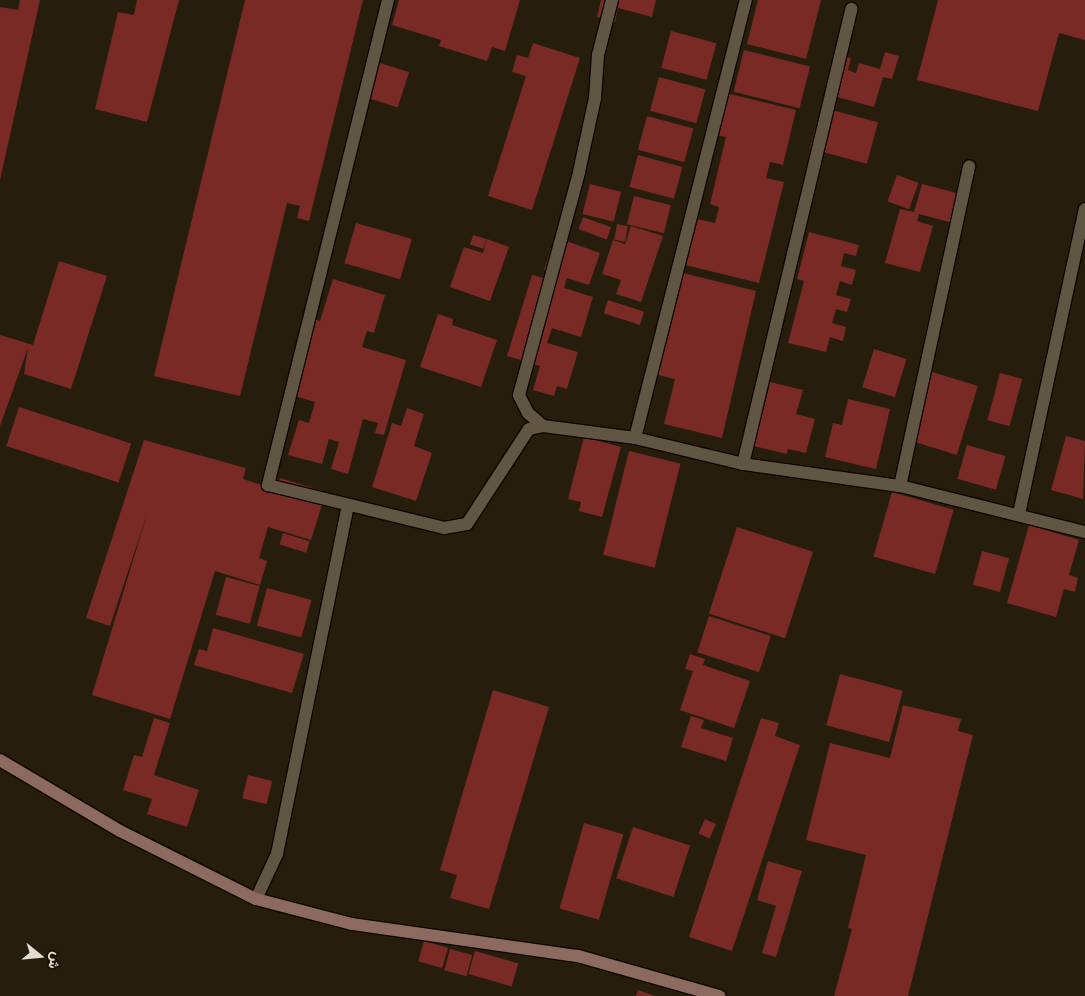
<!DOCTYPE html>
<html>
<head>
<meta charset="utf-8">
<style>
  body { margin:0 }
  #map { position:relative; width:1085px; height:996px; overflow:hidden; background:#261d0c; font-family:Figtree,Vazirmatn,sans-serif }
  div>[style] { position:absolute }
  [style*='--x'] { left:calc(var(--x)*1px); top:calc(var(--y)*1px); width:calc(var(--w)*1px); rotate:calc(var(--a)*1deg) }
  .building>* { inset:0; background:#792a25; transform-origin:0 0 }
  .roads { filter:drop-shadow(1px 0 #0f0700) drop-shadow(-1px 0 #0f0700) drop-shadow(0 1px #0f0700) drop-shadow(0 -1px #0f0700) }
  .street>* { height:12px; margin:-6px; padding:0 6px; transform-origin:6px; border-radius:6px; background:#615643 }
  .secondary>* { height:12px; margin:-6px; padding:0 6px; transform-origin:6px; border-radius:6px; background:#8c6a60 }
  span { translate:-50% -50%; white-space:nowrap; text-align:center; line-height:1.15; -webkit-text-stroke:4.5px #1d1304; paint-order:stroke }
  .north { position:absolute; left:15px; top:931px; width:50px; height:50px; -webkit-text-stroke:4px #1d1304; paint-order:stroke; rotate:107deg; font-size:14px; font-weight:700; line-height:20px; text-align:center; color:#e2dcd1 }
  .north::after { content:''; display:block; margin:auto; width:18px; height:22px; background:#e2dcd1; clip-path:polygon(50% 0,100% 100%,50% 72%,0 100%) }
</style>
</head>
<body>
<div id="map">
  <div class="building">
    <div style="clip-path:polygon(20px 0,40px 0,0 180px,0 7px,18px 10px)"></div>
    <div style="clip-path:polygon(137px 0,179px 0,147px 122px,95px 109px,118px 12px,134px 15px)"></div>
    <div style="clip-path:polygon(245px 0,363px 0,309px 221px,297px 218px,300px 206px,287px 203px,240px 396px,154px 376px)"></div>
    <div style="clip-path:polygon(399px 0,520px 0,505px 51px,492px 47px,487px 61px,439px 46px,441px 40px,392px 25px)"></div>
    <div style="clip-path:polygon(601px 0,656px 0,652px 17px,618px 8px,615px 22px,597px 17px)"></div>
    <div style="clip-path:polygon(758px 0,821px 0,806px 59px,747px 44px)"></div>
    <div style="clip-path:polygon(938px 0,1085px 0,1085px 40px,1059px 33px,1038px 111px,917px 80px)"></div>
    <div style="left:671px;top:31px;width:47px;height:38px;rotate:15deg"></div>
    <div style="clip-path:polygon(533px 43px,580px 58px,532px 210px,488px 196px,526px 76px,512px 72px,517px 55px,528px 58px)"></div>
    <div style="left:744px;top:50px;width:68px;height:43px;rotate:14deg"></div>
    <div style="clip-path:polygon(885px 52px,899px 56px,892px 79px,883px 77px,874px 107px,830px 95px,841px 56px,851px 58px,848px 70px,856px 73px,859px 63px,880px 69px)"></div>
    <div style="left:371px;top:60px;width:40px;height:37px;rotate:18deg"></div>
    <div style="left:659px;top:77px;width:48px;height:35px;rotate:15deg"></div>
    <div style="clip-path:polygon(722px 92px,796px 110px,783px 165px,770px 162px,766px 178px,784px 182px,759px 283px,677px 263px,689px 217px,715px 223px,719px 207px,710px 204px,726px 137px,712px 134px)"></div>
    <div style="left:821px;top:107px;width:59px;height:43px;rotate:15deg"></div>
    <div style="left:647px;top:116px;width:48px;height:35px;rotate:15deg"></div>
    <div style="left:638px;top:155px;width:46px;height:33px;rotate:15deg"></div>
    <div style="left:897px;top:175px;width:23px;height:28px;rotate:20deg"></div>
    <div style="left:590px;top:184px;width:32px;height:31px;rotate:14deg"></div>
    <div style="clip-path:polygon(922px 184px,960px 194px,953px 223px,919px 214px,917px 221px,933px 226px,920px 272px,885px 263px,900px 209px,914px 212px)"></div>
    <div style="left:634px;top:196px;width:38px;height:29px;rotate:14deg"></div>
    <div style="left:583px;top:217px;width:30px;height:13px;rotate:20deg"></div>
    <div style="left:356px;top:223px;width:58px;height:42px;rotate:16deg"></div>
    <div style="left:617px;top:224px;width:11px;height:16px;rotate:10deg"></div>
    <div style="clip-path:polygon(631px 226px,663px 236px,641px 302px,616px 294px,621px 280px,602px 274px,613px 240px,625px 244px)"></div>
    <div style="clip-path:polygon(809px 232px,859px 245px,856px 256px,844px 253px,841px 266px,856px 270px,852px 285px,840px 281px,836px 295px,851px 299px,847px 312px,836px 309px,832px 323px,846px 327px,843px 341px,830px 337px,826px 352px,788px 343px,804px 281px,797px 279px)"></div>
    <div style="left:473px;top:235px;width:14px;height:10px;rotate:17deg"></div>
    <div style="clip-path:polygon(555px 237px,600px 253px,589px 285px,567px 278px,564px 288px,593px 297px,581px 337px,552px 328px,547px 343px,578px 352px,567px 389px,557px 386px,554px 396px,533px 390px,540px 366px,507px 356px,532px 275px,550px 280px,552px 273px,544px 270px)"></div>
    <div style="clip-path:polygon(487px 239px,509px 247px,490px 301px,450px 287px,464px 247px,483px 253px)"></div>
    <div style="clip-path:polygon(59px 261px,107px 276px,71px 389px,24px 374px,28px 348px,0 426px,0 335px,33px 345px)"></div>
    <div style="clip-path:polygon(675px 271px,756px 291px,722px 438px,664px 424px,675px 379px,651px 373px)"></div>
    <div style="clip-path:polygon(333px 279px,385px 295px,374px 333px,367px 331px,362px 347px,406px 360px,384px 435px,375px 433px,378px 423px,363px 419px,348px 474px,331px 469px,339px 442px,329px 439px,322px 464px,288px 455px,299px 420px,309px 423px,315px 402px,291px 395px,314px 319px,320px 321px)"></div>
    <div style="left:608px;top:300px;width:38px;height:14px;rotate:18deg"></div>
    <div style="clip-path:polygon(438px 314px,453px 319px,452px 325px,497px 340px,481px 387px,420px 367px)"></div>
    <div style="left:874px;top:349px;width:34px;height:40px;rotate:17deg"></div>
    <div style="left:932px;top:372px;width:48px;height:72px;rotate:17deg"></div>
    <div style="left:1000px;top:373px;width:23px;height:49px;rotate:15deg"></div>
    <div style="clip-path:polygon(770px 382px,803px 390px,796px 414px,815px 419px,806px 453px,788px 449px,787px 454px,742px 443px,754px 395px,766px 398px)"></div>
    <div style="clip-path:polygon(848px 399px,890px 409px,876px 469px,825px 457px,833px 423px,842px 425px)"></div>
    <div style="left:19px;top:407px;width:118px;height:41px;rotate:18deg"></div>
    <div style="clip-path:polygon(407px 408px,424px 414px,414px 446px,432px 453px,416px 501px,372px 487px,392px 423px,401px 426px)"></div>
    <div style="clip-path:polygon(1066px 436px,1085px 441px,1083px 499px,1051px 490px)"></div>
    <div style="clip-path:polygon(584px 437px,621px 447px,602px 517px,579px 511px,581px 502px,568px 499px)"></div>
    <div style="clip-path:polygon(144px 440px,246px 468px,243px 479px,277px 490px,280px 478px,326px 492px,311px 540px,268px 527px,259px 558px,267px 561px,260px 585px,215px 571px,170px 719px,92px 695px,148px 511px,110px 626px,86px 618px)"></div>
    <div style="left:967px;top:445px;width:40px;height:35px;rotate:16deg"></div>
    <div style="left:629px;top:451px;width:53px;height:107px;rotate:14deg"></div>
    <div style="left:892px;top:492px;width:64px;height:67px;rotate:16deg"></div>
    <div style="clip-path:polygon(1029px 525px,1079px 540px,1069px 575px,1078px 578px,1075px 592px,1064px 589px,1056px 617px,1007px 603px)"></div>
    <div style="left:737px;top:527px;width:80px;height:91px;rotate:18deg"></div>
    <div style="left:283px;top:533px;width:28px;height:12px;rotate:17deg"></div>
    <div style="left:982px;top:551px;width:28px;height:35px;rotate:15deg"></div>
    <div style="left:226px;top:577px;width:35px;height:39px;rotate:15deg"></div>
    <div style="left:267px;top:588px;width:46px;height:39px;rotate:15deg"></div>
    <div style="left:709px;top:616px;width:65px;height:38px;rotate:18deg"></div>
    <div style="clip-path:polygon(213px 628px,304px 654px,292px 693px,194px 665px,199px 649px,207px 651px)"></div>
    <div style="clip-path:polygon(690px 654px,705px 659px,703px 665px,750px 681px,734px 728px,680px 710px,693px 671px,685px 669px)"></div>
    <div style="left:840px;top:674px;width:65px;height:53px;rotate:15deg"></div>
    <div style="clip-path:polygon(493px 690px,549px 707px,489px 909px,450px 898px,457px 875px,440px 870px)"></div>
    <div style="clip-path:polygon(903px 705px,961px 719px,958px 731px,973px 735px,908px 996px,834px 996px,852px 929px,848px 928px,866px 855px,806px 840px,830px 743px,890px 758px)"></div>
    <div style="clip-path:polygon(691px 716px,704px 720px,701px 728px,733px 738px,726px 761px,681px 747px)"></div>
    <div style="clip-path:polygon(154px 718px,170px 723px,154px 775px,199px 790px,187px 827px,147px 814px,152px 799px,123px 790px,134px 755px,142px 757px)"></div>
    <div style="clip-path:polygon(761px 718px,779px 723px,775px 736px,800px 745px,732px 951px,689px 937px)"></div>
    <div style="left:248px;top:775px;width:25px;height:24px;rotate:14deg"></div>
    <div style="left:705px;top:819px;width:12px;height:16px;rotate:24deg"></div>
    <div style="left:584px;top:823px;width:41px;height:89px;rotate:16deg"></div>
    <div style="left:633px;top:827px;width:60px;height:54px;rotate:18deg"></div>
    <div style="clip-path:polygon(768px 861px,802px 871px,776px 957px,762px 953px,776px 906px,757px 900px)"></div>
    <div style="left:424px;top:941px;width:25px;height:21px;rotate:16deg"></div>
    <div style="left:450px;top:949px;width:23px;height:22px;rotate:15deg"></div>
    <div style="left:475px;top:951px;width:45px;height:24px;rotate:16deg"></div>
    <div style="clip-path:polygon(638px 990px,655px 996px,636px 996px)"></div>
  </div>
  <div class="roads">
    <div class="street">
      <div style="--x:388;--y:0;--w:500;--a:103.9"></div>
      <div style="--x:268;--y:485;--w:181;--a:13.7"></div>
      <div style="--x:444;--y:528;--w:23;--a:-10"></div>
      <div style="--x:467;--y:524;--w:113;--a:-56.9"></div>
      <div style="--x:529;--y:429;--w:14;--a:-12"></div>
      <div style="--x:543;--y:426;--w:93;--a:7.4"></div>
      <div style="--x:635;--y:438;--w:111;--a:13.5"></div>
      <div style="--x:743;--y:464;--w:159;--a:8"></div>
      <div style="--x:900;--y:486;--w:191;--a:14"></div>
      <div style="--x:543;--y:426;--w:20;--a:-139"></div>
      <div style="--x:528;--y:413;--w:20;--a:-117"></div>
      <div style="--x:519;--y:395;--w:231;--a:-74.9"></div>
      <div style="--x:579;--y:172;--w:76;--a:-77.8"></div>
      <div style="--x:595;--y:98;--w:43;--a:-86"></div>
      <div style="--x:598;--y:55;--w:57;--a:-75.7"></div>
      <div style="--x:635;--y:438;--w:452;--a:-75.8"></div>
      <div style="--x:743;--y:464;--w:468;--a:-76.6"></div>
      <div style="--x:900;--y:486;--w:327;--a:-77.8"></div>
      <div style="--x:1019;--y:514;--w:312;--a:-77.8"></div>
      <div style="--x:256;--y:899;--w:50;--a:-65"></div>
      <div style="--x:277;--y:854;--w:356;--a:-78.5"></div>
    </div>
    <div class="secondary">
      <div style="--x:0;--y:760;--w:139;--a:30.6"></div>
      <div style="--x:120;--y:831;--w:152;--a:26.6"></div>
      <div style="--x:256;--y:899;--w:99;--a:14.6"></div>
      <div style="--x:352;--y:924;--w:228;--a:8.1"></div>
      <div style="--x:578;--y:956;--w:147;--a:15.8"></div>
    </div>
  </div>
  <div class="north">ش</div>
</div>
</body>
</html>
